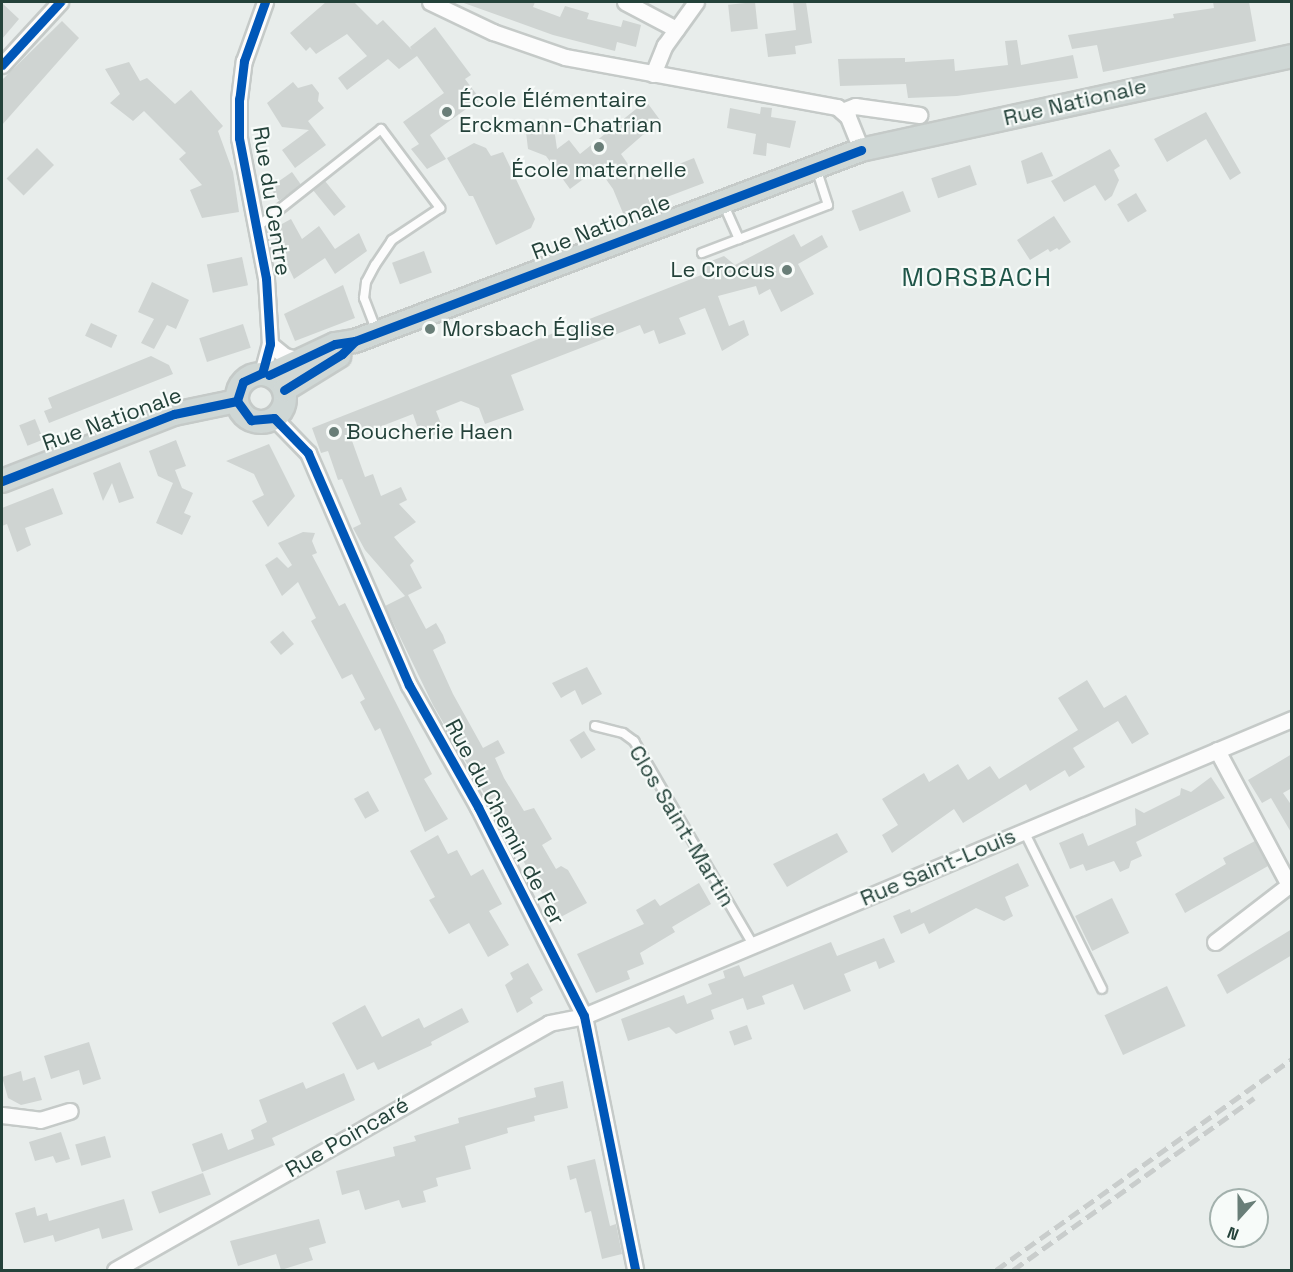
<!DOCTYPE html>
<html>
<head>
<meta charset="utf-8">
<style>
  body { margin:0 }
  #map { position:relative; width:1293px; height:1272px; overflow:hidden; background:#e8edeb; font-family:"Space Grotesk",sans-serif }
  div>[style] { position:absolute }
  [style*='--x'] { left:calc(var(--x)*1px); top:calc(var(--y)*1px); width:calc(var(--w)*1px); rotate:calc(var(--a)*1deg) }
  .building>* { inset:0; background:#cfd4d2; transform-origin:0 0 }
  .roads { filter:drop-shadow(2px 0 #c5cac8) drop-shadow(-2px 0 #c5cac8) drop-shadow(0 2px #c5cac8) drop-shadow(0 -2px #c5cac8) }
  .service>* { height:8px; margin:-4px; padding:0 4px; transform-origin:4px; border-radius:4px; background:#fcfcfc }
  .minor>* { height:15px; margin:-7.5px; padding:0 7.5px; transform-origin:7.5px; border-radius:7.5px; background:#fcfcfc }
  .primary>* { height:22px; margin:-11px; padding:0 11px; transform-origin:11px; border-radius:11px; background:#cfd7d5 }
  .primary>.ring { margin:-11px; padding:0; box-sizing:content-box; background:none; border:22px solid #cfd7d5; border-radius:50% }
  .rail>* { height:4.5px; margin-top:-2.25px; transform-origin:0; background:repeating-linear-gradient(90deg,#c9cdcc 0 12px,transparent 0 18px) }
  .cycleway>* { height:9px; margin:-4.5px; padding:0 4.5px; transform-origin:4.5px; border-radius:4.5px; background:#0057b8 }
  .dots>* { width:16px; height:16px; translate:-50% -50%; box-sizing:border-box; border:3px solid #f7fbf9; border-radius:50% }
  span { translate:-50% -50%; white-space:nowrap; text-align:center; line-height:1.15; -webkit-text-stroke:4.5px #f7fbf9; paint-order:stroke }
  .poi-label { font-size:22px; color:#24423a }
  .left { translate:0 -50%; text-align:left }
  .right { translate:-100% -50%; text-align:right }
  .street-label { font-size:22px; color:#24423a }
  .quarter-label { font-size:26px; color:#1f5548; letter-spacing:1.5px }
  .frame { position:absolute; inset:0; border:3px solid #24423a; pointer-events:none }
  .north { position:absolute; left:1209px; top:1188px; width:60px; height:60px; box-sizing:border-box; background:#f7fbf9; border:2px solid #a3b1ad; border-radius:50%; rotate:201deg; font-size:16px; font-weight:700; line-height:24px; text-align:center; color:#24423a }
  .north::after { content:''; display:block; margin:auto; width:21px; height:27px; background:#697e78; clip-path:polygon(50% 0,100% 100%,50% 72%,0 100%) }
</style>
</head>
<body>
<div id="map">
  <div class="building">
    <div style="clip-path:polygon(326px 2px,354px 2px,377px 25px,383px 20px,412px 50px,410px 47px,435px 27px,471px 75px,465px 79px,480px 99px,430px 135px,446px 159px,427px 169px,411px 149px,419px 144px,403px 122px,444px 93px,417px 56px,399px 69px,388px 59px,347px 90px,338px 78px,367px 56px,347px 34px,316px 54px,310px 47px,306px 51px,290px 33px)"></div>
    <div style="clip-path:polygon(461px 2px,535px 2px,533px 7px,560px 17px,565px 6px,589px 13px,587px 19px,621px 27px,623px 20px,641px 25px,636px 47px,617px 42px,615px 51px,553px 35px)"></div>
    <div style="left:755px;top:2px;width:27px;height:27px;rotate:84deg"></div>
    <div style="clip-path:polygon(793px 2px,806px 2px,812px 43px,795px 46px,796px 54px,768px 57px,765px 34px,796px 30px)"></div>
    <div style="clip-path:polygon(1213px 2px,1249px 2px,1256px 41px,1103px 72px,1097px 45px,1072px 49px,1068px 35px,1174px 18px,1173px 14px,1214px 8px)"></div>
    <div style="clip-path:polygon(2px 3px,19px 19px,2px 39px)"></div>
    <div style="clip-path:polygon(62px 21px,79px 38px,2px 125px,2px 80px)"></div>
    <div style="clip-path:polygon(1017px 40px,1021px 65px,1073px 55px,1078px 78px,957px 96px,908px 98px,906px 84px,840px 86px,838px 59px,905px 58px,905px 62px,954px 59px,955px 71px,1008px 65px,1005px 41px)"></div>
    <div style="clip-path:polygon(129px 62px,140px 81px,147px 78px,175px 104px,191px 90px,223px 126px,218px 131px,233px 172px,239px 212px,202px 218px,190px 190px,202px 185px,179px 159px,186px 153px,144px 111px,133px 121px,110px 103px,120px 94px,105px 69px)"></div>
    <div style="clip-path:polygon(293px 82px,298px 88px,312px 84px,319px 93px,318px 101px,324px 108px,308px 121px,326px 145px,295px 168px,282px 150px,309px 130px,282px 127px,267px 103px)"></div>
    <div style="clip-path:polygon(646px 101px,660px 120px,621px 154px,639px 180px,694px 158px,704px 183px,659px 200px,661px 204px,625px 218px,613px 189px,598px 168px,570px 189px,546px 156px,528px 149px,526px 132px,539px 122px,554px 128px,557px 149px,569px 140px,580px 154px)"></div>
    <div style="clip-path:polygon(761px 107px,772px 108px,771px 117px,796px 121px,790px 148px,767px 143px,766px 156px,753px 154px,756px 134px,727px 128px,730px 108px,760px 114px)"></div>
    <div style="clip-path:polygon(1206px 112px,1241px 173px,1230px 180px,1206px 139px,1167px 162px,1154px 139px)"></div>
    <div style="clip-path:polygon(474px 143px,486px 148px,491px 156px,503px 152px,535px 219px,531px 228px,496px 245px,473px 196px,469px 196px,447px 158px)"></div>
    <div style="left:37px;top:148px;width:24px;height:43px;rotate:45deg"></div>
    <div style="clip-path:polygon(1110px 149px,1120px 166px,1114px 170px,1119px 180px,1112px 196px,1105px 201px,1095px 185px,1064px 202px,1051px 181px)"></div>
    <div style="clip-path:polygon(1042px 152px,1053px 176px,1027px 184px,1021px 161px)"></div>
    <div style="left:970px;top:165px;width:21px;height:41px;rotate:71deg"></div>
    <div style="left:292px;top:172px;width:16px;height:27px;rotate:55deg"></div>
    <div style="left:325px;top:181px;width:33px;height:15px;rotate:51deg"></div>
    <div style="left:903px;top:191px;width:22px;height:55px;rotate:69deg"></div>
    <div style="left:1136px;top:193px;width:21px;height:22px;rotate:59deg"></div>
    <div style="clip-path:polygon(1054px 216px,1071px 242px,1059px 250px,1057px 248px,1050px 252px,1048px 249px,1030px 260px,1017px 240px)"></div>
    <div style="clip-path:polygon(291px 219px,302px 239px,319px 226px,335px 249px,359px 233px,367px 251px,335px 274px,325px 258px,294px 279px,271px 230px)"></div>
    <div style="clip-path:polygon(794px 234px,801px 247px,822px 235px,828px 247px,798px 264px,814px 294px,781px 312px,770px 289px,759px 295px,756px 286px,718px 296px,729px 326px,744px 320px,749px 335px,722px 351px,705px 308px,679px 318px,686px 334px,659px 344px,654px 330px,644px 334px,640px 325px,511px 375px,524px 410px,485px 424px,479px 408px,461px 401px,436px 411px,444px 431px,422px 440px,413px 414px,351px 438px,365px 477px,373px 474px,381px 496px,401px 487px,407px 500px,399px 504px,416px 522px,394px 537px,414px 561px,410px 565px,422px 588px,408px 595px,426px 629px,436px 623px,443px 635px,446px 643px,433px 650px,453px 694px,483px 748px,498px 740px,505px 753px,495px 758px,504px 778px,524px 811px,534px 808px,552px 839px,542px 845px,556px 869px,561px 866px,568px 870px,587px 903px,557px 919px,433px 705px,385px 606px,405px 596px,365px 550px,353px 528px,361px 524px,342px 479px,338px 480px,328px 451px,321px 453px,312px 428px,704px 274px,701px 265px,724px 256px,735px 265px)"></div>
    <div style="left:424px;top:251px;width:23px;height:34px;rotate:70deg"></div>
    <div style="left:242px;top:257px;width:29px;height:36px;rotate:78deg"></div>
    <div style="clip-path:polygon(152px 282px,189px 300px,176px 329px,167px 325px,154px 349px,141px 343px,154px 319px,138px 312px)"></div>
    <div style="clip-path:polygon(343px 285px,355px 318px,295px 341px,284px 314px)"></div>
    <div style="left:91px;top:323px;width:29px;height:14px;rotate:25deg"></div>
    <div style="left:243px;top:324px;width:25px;height:46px;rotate:72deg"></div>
    <div style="clip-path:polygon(151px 356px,169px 365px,173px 374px,49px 423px,44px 411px,52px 408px,48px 398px)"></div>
    <div style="left:35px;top:419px;width:22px;height:17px;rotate:68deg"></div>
    <div style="clip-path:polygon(176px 440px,186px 466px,175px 470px,182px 488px,193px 493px,184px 513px,191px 516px,182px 535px,156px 523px,173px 483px,158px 476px,149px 451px)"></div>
    <div style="clip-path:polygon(269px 444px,295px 496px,268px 527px,252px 501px,264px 495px,254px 474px,226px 461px)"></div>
    <div style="clip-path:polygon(120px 462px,134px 498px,119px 503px,112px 483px,103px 501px,93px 473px)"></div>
    <div style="clip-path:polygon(53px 488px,63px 514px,25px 528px,31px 545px,17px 552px,7px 524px,2px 526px,2px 508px)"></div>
    <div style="clip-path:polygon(303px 532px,315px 533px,312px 541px,317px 553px,312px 555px,339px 606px,345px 603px,358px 628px,432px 774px,424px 779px,448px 819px,425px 832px,380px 728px,375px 731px,360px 702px,365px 699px,352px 674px,342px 679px,311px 621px,316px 618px,298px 582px,282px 596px,265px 565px,277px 557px,288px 568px,292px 565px,278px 543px)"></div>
    <div style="left:283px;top:631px;width:17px;height:17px;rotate:50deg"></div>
    <div style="clip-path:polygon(587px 667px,602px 694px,582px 705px,575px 690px,561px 698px,552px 683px)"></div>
    <div style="clip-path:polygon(1087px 680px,1104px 708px,1126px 695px,1149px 734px,1132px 744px,1118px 721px,1073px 748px,1085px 767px,1069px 777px,1065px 770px,1030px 791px,1026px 784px,963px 823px,954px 809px,892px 853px,882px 835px,898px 825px,882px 799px,924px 773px,929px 782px,958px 764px,968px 780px,990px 766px,999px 779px,1078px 730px,1058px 698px)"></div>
    <div style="left:584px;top:731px;width:22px;height:17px;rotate:58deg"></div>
    <div style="clip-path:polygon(1292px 754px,1292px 788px,1283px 793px,1292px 806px,1292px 834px,1271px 798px,1262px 803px,1248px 780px)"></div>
    <div style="clip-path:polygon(1211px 777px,1225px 798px,1136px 842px,1142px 856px,1131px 861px,1129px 868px,1120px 872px,1114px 861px,1086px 871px,1083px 864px,1070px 869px,1059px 843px,1083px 833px,1088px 846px,1136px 825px,1135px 808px,1144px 813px,1180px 795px,1181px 788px,1191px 792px)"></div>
    <div style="left:368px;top:791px;width:23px;height:16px;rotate:61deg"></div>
    <div style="clip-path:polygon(837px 833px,848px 852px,787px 887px,773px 864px)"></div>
    <div style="clip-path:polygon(438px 835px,448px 854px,457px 850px,471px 876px,483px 869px,502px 904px,489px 911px,509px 945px,488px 957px,469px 923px,449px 934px,429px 900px,435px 897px,410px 851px)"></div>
    <div style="clip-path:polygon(1255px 841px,1268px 866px,1185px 913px,1175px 894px,1226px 864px,1223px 858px)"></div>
    <div style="clip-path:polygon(1018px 863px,1029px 886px,1005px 897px,1013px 916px,1004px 921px,976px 908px,929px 934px,924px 923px,901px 934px,893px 916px,910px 909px,911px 913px)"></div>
    <div style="clip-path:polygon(699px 883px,711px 904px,672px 927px,675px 932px,640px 953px,644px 964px,627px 971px,630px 979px,596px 993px,577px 954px,644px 924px,636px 910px,655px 899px,660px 906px)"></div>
    <div style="left:1112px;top:898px;width:39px;height:41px;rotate:64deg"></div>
    <div style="clip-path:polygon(1292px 929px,1292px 955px,1227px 994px,1217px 975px)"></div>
    <div style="clip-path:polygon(884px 938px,895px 962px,879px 969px,876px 961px,844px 974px,851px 991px,836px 997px,804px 1010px,793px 984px,762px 996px,765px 1004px,747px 1010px,743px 998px,711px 1010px,714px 1019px,676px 1034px,669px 1027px,628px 1041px,621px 1019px,684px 995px,687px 1004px,712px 994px,708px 984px,725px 978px,723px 971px,739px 965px,744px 977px,831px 942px,837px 956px)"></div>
    <div style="clip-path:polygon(528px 963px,543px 990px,530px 998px,533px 1003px,517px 1013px,505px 985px,513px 979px,510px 973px)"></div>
    <div style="left:1167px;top:986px;width:44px;height:69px;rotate:65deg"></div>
    <div style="clip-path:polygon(365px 1005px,382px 1037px,419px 1018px,424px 1028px,462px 1008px,469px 1022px,431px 1042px,432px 1045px,378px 1070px,374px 1062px,357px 1070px,332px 1023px)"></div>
    <div style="left:747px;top:1025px;width:15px;height:19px;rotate:70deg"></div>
    <div style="clip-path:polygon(89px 1042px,101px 1079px,83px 1085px,79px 1070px,51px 1079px,44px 1056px)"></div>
    <div style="clip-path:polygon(21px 1071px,23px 1081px,35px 1077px,42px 1100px,21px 1105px,8px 1098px,2px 1077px)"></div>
    <div style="clip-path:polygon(344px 1073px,355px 1100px,272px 1138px,275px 1145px,202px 1172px,192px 1144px,222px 1133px,228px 1150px,254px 1139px,251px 1130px,267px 1122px,259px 1100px,303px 1082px,306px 1089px)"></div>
    <div style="clip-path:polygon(563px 1081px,568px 1108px,534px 1116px,535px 1121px,507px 1128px,508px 1133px,465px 1146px,471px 1169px,436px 1178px,438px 1186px,423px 1191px,426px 1202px,402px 1208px,399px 1200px,365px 1210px,359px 1190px,342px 1195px,336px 1171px,395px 1156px,393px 1147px,416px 1141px,414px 1136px,459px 1123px,458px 1118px,536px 1097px,534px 1088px)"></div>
    <div style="clip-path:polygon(61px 1132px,70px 1159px,56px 1163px,53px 1156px,35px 1161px,29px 1142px)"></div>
    <div style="left:105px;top:1136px;width:22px;height:31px;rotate:74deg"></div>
    <div style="clip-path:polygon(595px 1159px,610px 1226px,616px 1224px,622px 1254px,602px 1259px,591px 1211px,585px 1213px,576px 1178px,570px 1180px,567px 1166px)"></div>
    <div style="left:203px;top:1173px;width:23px;height:55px;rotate:70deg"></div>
    <div style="clip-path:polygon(124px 1199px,133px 1230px,102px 1239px,99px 1228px,55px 1242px,53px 1235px,24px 1243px,15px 1213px,35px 1207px,37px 1216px,47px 1213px,49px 1221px)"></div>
    <div style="clip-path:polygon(319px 1219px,326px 1243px,309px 1248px,313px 1260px,281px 1270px,276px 1254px,238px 1266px,230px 1241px)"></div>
  </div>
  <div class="roads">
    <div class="service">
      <div style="--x:257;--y:227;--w:158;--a:-38.3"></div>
      <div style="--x:381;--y:129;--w:99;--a:53.2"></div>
      <div style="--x:440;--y:208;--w:58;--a:146.3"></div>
      <div style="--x:392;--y:240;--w:30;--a:124"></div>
      <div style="--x:375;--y:265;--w:19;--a:118"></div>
      <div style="--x:366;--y:282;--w:16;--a:97"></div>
      <div style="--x:364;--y:298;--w:34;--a:69"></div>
      <div style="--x:739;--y:239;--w:95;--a:-20.9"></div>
      <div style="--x:828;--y:205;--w:38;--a:-108"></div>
      <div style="--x:702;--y:253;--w:40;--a:-21"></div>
      <div style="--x:739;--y:239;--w:37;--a:-114"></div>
      <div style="--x:595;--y:726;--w:29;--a:14"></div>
      <div style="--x:623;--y:733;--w:14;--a:36"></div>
      <div style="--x:634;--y:741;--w:236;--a:59.7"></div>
      <div style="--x:1024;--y:831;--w:176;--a:63.7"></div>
    </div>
    <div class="minor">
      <div style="--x:430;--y:2;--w:70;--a:25.5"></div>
      <div style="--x:493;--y:32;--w:76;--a:19.1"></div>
      <div style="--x:565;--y:57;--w:277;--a:10.4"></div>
      <div style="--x:837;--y:107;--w:15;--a:42"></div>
      <div style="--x:848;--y:117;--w:35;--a:68"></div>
      <div style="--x:625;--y:2;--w:58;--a:27.9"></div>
      <div style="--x:2;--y:65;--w:86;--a:-47.4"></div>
      <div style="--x:653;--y:74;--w:31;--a:-68"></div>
      <div style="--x:665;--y:45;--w:53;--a:-54.2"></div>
      <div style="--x:842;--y:111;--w:14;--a:-21"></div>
      <div style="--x:855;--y:106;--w:65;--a:8"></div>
      <div style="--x:270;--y:344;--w:19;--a:39"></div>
      <div style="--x:285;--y:356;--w:12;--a:14"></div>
      <div style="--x:262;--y:373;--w:30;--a:-75"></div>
      <div style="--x:270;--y:344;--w:66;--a:-93.5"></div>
      <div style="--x:266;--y:278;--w:143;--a:-100.9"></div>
      <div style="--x:239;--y:138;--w:39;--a:-90"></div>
      <div style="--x:239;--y:99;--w:38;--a:-83"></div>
      <div style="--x:244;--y:61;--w:63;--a:-70.4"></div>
      <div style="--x:274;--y:418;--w:49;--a:45.8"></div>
      <div style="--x:308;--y:453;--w:253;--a:66.5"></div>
      <div style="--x:409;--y:685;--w:140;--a:60.5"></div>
      <div style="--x:478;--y:807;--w:234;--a:63.1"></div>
      <div style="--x:584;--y:1016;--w:259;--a:78.6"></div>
      <div style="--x:1215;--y:942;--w:93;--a:-37.6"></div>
      <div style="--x:1289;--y:885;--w:153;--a:-118.1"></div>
      <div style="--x:2;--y:1115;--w:38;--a:7"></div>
      <div style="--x:40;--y:1120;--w:31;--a:-17"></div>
      <div style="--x:115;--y:1270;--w:499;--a:-29.6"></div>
      <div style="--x:549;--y:1023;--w:36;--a:-11"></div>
      <div style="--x:584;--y:1016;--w:768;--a:-22.76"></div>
    </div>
    <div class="primary">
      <div class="ring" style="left:237px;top:374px;width:26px;height:26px"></div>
      <div style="--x:269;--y:375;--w:73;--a:-25.2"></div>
      <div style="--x:335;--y:344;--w:20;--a:-9"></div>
      <div style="--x:355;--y:341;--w:541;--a:-20.68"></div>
      <div style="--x:861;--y:150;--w:441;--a:-12.3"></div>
      <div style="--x:284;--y:390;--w:65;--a:-31.7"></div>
      <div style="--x:2;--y:481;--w:185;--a:-21.3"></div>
      <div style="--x:174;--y:414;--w:64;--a:-11.7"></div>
    </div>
  </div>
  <div class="rail">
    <div style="--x:996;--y:1270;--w:364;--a:-35.5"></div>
    <div style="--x:1013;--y:1270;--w:296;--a:-35.5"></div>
  </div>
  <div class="cycleway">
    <div style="--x:265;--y:2;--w:63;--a:109.6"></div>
    <div style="--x:244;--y:61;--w:38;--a:97"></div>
    <div style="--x:239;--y:99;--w:39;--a:90"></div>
    <div style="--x:239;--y:138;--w:143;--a:79.1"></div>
    <div style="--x:266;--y:278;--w:66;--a:86.5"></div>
    <div style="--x:270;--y:344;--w:30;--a:105"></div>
    <div style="--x:262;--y:373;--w:21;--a:155"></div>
    <div style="--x:243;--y:382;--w:20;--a:108"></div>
    <div style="--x:237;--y:401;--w:24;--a:54"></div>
    <div style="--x:251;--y:420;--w:23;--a:-5"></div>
    <div style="--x:274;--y:418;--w:49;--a:45.8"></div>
    <div style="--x:308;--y:453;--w:253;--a:66.5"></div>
    <div style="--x:409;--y:685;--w:140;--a:60.5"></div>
    <div style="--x:478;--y:807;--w:234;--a:63.1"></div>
    <div style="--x:584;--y:1016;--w:259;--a:78.6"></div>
    <div style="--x:2;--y:65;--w:86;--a:-47.4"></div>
    <div style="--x:269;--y:375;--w:73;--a:-25.2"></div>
    <div style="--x:335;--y:344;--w:20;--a:-9"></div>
    <div style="--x:355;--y:341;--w:541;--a:-20.68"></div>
    <div style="--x:284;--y:390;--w:68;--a:-31.8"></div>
    <div style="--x:342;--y:354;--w:18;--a:-45"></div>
    <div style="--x:2;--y:481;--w:185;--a:-21.3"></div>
    <div style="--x:174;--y:414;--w:64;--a:-11.7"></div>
  </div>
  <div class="dots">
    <div style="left:447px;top:112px;background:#697e78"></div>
    <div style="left:599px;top:147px;background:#697e78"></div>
    <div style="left:787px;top:270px;background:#697e78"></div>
    <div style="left:430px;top:329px;background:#697e78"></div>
    <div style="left:334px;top:432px;background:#697e78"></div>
  </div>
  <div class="poi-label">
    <span class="left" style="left:459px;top:112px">École Élémentaire<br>Erckmann-Chatrian</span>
    <span style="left:599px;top:170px">École maternelle</span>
    <span class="right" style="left:775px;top:270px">Le Crocus</span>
    <span class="left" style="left:442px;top:329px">Morsbach Église</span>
    <span class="left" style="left:346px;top:432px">Boucherie Haen</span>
  </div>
  <div class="street-label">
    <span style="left:1075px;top:102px;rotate:-13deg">Rue Nationale</span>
    <span style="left:272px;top:201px;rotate:81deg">Rue du Centre</span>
    <span style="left:601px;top:227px;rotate:-21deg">Rue Nationale</span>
    <span style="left:112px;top:419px;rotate:-20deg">Rue Nationale</span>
    <span style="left:505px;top:822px;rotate:62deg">Rue du Chemin de Fer</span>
    <span style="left:682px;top:826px;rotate:59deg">Clos Saint-Martin</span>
    <span style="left:938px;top:867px;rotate:-23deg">Rue Saint-Louis</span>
    <span style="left:347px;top:1137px;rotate:-30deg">Rue Poincaré</span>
  </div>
  <div class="quarter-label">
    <span style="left:977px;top:278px">MORSBACH</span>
  </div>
  <div class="frame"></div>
  <div class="north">N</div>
</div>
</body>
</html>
